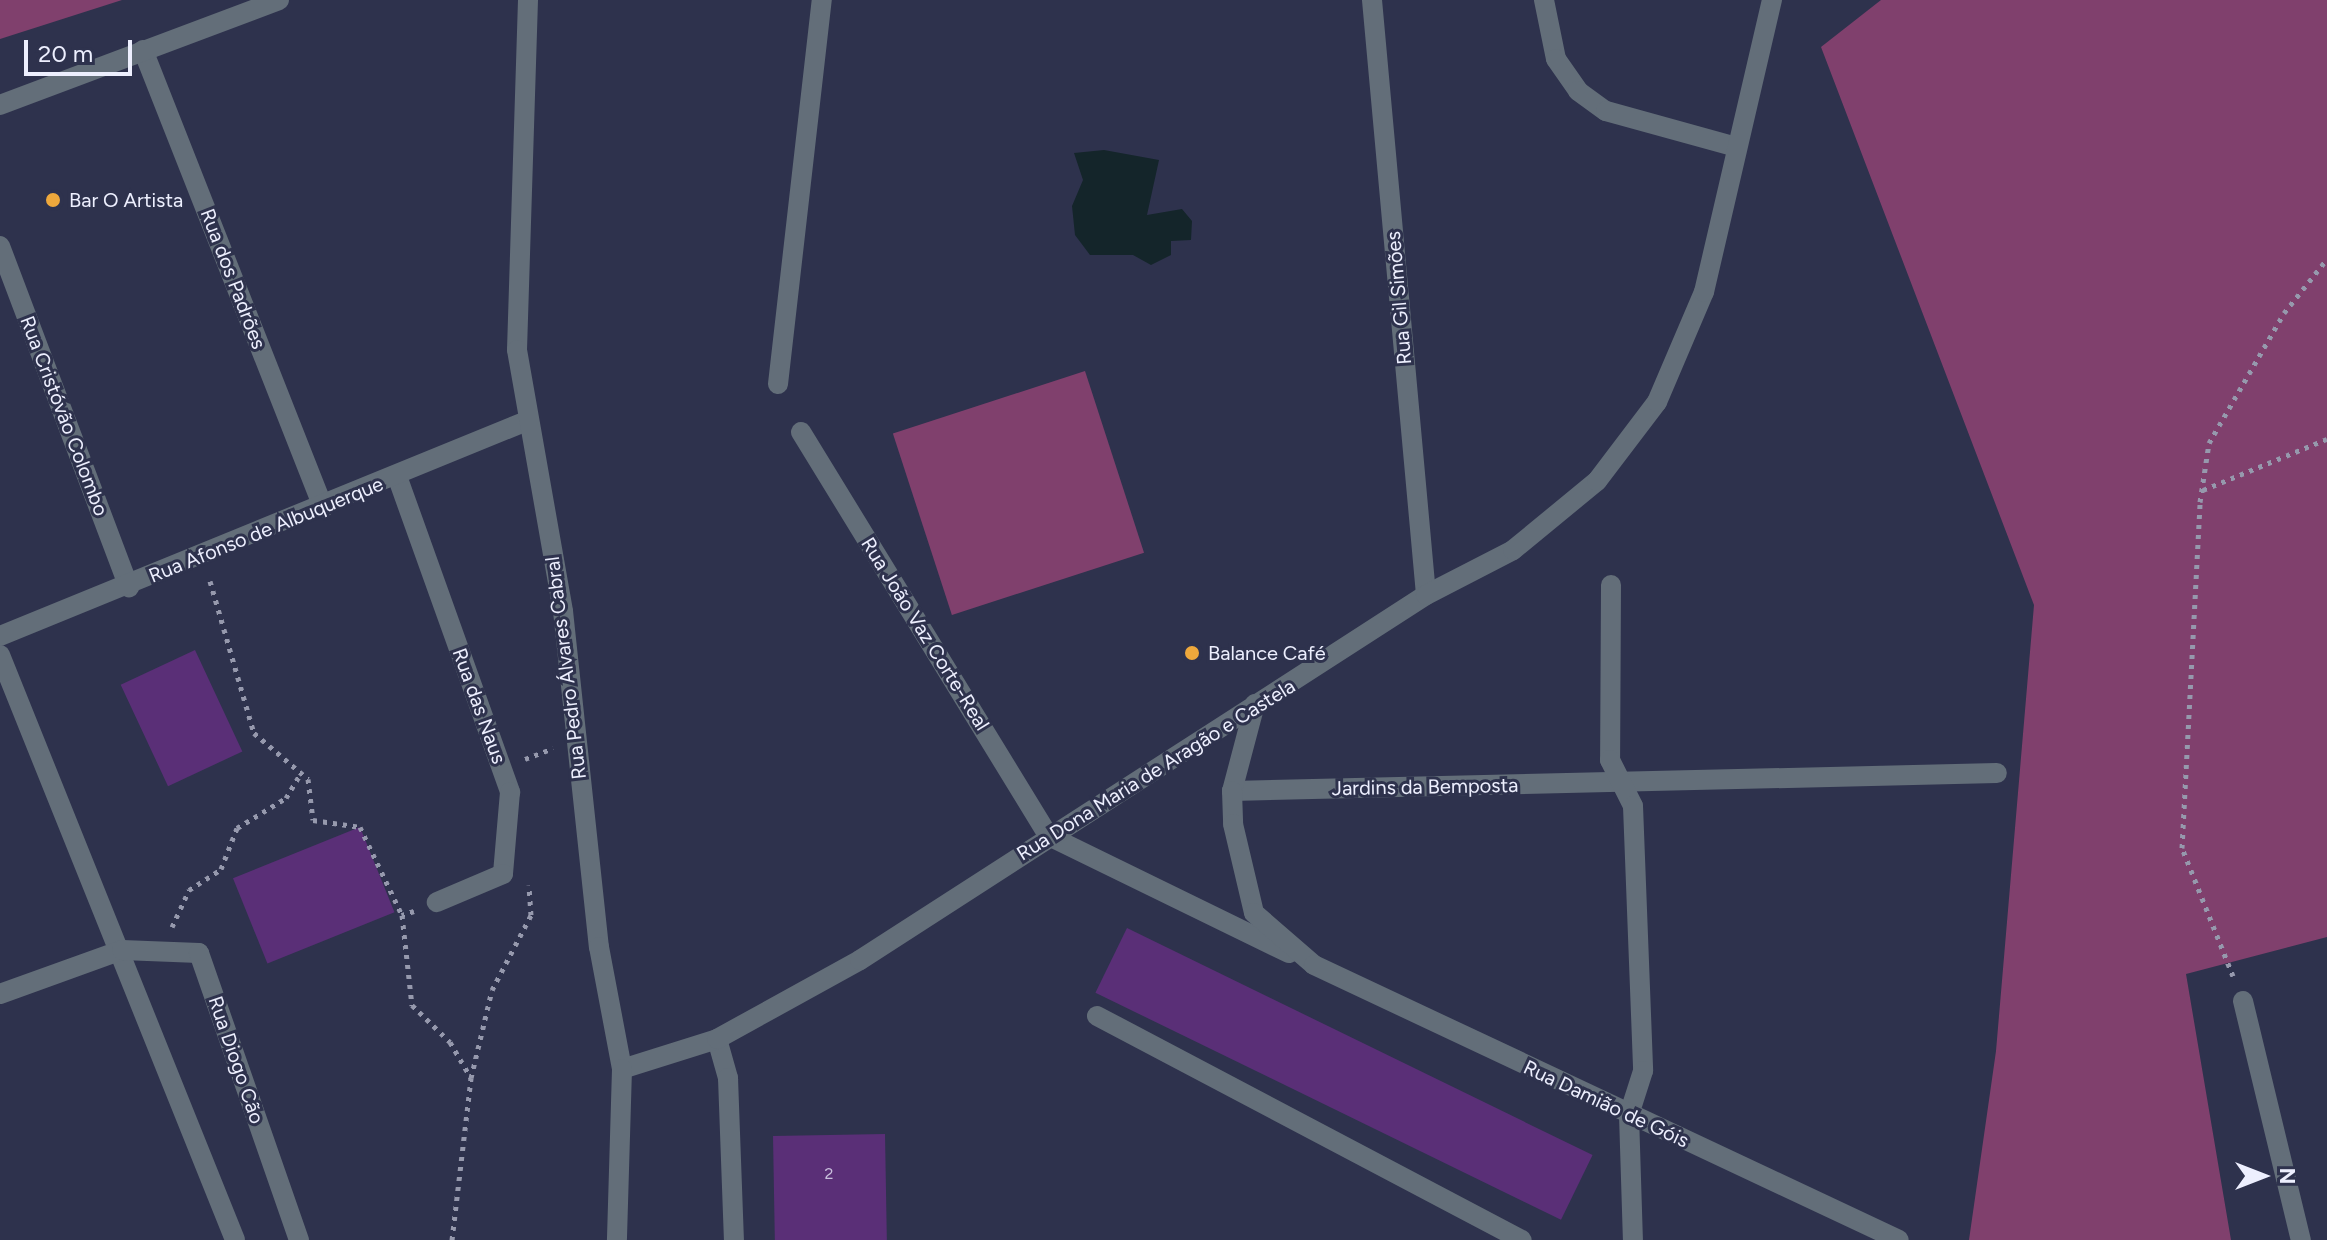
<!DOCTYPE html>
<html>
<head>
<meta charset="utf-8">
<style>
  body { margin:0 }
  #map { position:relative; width:2327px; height:1240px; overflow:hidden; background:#2e324d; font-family:Figtree,sans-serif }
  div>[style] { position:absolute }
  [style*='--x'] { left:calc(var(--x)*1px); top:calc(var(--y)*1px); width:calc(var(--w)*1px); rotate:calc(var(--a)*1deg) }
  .green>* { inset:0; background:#80406d; transform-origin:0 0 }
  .water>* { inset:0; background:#14252a }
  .building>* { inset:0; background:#5a2f77; transform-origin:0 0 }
  .path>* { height:5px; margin-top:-2.5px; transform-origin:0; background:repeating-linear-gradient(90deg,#9699ad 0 4px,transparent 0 10px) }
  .service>* { height:20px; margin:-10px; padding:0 10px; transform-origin:10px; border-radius:10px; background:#636e79 }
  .minor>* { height:20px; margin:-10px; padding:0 10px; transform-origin:10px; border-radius:10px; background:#636e79 }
  .tertiary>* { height:20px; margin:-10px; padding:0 10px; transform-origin:10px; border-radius:10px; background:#636e79 }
  .dots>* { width:22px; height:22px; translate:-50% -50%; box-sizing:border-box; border:4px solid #2e324d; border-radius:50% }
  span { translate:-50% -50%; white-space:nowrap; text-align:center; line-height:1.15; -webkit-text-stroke:6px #2e324d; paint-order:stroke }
  .number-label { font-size:16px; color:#c8bfdc }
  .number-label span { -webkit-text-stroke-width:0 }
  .poi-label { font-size:20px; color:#edeffe }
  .left { translate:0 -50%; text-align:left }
  .street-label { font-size:20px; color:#edeffe }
  .north { position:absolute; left:2223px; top:1136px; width:80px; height:80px; -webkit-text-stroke:6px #2e324d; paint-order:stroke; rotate:90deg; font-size:22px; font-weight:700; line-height:32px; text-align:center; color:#edeffe }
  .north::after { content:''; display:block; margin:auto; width:28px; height:36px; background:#edeffe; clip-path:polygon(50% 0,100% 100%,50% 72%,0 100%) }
  .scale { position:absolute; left:24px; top:40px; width:108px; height:36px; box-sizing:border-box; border:4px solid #edeffe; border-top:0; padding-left:10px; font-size:24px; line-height:28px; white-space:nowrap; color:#edeffe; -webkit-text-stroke:6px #2e324d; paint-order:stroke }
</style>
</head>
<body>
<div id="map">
  <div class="green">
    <div style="clip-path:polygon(0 0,122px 0,0 39px)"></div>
    <div style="clip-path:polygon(1881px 0,2327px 0,2327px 937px,2186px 974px,2231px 1240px,1969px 1240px,1996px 1051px,2034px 605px,1821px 47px)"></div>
    <div style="left:1085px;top:371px;width:191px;height:202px;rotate:72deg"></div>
  </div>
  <div class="water">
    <div style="clip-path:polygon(1104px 150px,1159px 160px,1147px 215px,1182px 209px,1192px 221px,1191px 240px,1171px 241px,1171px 255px,1151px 265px,1133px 255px,1090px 255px,1075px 235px,1072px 206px,1083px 180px,1074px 153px)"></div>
  </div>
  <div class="building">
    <div style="left:195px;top:650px;width:112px;height:82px;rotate:65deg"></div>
    <div style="left:360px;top:827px;width:92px;height:137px;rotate:68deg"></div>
    <div style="left:1127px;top:928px;width:518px;height:72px;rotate:26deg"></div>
    <div style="left:885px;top:1134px;width:106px;height:112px;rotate:89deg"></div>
  </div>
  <div class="path">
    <div style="--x:2203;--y:490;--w:134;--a:-22.4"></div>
    <div style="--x:210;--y:581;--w:158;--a:73.9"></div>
    <div style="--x:254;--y:733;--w:71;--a:40.4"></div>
    <div style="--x:308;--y:779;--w:41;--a:83"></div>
    <div style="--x:313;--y:820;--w:48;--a:8.5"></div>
    <div style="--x:360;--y:827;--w:98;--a:64.5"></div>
    <div style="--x:525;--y:759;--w:30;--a:-21"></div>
    <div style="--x:414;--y:911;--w:13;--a:162"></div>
    <div style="--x:402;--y:915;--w:91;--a:83.7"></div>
    <div style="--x:412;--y:1005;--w:53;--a:44.2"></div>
    <div style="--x:450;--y:1042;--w:42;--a:59.7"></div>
    <div style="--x:172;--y:927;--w:41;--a:-65.3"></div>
    <div style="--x:189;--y:890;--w:38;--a:-33"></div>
    <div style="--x:221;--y:869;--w:44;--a:-68.7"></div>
    <div style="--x:237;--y:828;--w:57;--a:-31.5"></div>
    <div style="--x:286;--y:798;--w:29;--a:-59"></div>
    <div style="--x:2233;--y:976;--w:138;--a:-111.7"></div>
    <div style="--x:2182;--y:848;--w:346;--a:-87"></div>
    <div style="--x:2200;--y:502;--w:60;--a:-81.3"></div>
    <div style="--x:2209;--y:443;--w:150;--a:-60"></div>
    <div style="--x:2284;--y:313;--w:69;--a:-51.5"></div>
    <div style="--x:452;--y:1240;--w:163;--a:-83.3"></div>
    <div style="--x:471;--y:1078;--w:90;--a:-76.6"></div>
    <div style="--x:492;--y:990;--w:85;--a:-62.5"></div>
    <div style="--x:531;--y:915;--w:30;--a:-94"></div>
  </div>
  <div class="service">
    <div style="--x:1232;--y:791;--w:765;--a:-1.35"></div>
  </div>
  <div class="minor">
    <div style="--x:1372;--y:0;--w:597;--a:84.81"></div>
    <div style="--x:1544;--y:0;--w:60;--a:78.5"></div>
    <div style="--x:1556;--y:59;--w:39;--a:55"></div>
    <div style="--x:1578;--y:91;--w:34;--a:36"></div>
    <div style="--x:1606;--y:111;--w:132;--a:15.4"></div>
    <div style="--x:143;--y:50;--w:492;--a:68.5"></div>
    <div style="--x:0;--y:105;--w:298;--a:-20.6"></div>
    <div style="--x:0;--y:246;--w:365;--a:69.3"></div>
    <div style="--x:778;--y:384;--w:387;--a:-83.5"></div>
    <div style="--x:801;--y:432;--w:474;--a:58.5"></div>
    <div style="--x:1049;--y:836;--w:267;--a:26"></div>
    <div style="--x:397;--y:476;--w:336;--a:70.3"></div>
    <div style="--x:510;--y:792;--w:82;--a:94.9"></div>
    <div style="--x:503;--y:874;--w:72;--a:157"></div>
    <div style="--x:1611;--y:585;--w:175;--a:90.3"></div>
    <div style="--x:1610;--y:760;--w:51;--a:63.4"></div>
    <div style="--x:1633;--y:806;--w:265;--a:87.8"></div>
    <div style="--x:1643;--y:1071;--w:46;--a:107.7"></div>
    <div style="--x:1629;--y:1115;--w:125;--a:88.2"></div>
    <div style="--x:0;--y:636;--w:571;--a:-22.21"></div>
    <div style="--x:0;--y:655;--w:630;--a:68.11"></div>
    <div style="--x:1255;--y:704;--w:90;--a:104.8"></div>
    <div style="--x:1232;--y:791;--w:33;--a:88"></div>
    <div style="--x:1233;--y:824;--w:91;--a:76.7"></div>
    <div style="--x:1254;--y:913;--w:79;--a:40.9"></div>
    <div style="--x:1314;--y:965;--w:646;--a:25.18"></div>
    <div style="--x:0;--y:994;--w:130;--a:-19.8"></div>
    <div style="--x:122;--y:950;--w:77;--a:2.2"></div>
    <div style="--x:199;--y:953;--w:304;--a:70.8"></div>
    <div style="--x:2243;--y:1001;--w:246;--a:76.4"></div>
    <div style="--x:1097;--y:1016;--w:480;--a:27.8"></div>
    <div style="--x:717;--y:1039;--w:41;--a:74.2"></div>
    <div style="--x:728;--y:1078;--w:162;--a:87.9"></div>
    <div style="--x:622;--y:1069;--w:100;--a:-17.5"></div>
    <div style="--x:717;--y:1039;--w:163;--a:-28.9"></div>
    <div style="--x:860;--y:960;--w:673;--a:-32.82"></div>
    <div style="--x:1426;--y:595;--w:98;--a:-27.3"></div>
    <div style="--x:1513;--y:550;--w:109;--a:-39.4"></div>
    <div style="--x:1597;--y:481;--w:99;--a:-52.8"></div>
    <div style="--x:1657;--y:402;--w:120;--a:-66.9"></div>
    <div style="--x:1704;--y:292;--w:300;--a:-76.9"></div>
  </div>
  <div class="tertiary">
    <div style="--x:528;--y:0;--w:350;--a:91.8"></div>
    <div style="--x:517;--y:350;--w:265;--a:80"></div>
    <div style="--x:563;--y:611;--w:338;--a:83.9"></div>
    <div style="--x:599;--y:947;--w:124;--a:79.3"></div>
    <div style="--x:622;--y:1069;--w:171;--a:91.7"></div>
  </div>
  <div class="dots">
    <div style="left:53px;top:200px;background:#eea83c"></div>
    <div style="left:1192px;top:653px;background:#eea83c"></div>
  </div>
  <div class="number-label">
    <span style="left:829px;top:1174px">2</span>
  </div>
  <div class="poi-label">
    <span class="left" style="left:69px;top:200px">Bar O Artista</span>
    <span class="left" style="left:1208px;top:653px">Balance Café</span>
  </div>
  <div class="street-label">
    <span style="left:233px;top:279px;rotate:69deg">Rua dos Padrões</span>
    <span style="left:1399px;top:298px;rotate:-95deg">Rua Gil Simões</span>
    <span style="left:64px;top:416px;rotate:69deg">Rua Cristóvão Colombo</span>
    <span style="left:266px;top:530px;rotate:-22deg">Rua Afonso de Albuquerque</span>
    <span style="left:925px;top:634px;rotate:58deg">Rua João Vaz Corte-Real</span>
    <span style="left:566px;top:668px;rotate:-97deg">Rua Pedro Álvares Cabral</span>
    <span style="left:479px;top:706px;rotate:70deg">Rua das Naus</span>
    <span style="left:1156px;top:770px;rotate:-32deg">Rua Dona Maria de Aragão e Castela</span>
    <span style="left:1425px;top:787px;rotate:-1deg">Jardins da Bemposta</span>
    <span style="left:236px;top:1060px;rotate:71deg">Rua Diogo Cão</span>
    <span style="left:1606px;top:1104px;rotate:25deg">Rua Damião de Góis</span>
  </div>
  <div class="north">N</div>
  <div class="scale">20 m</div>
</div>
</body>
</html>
